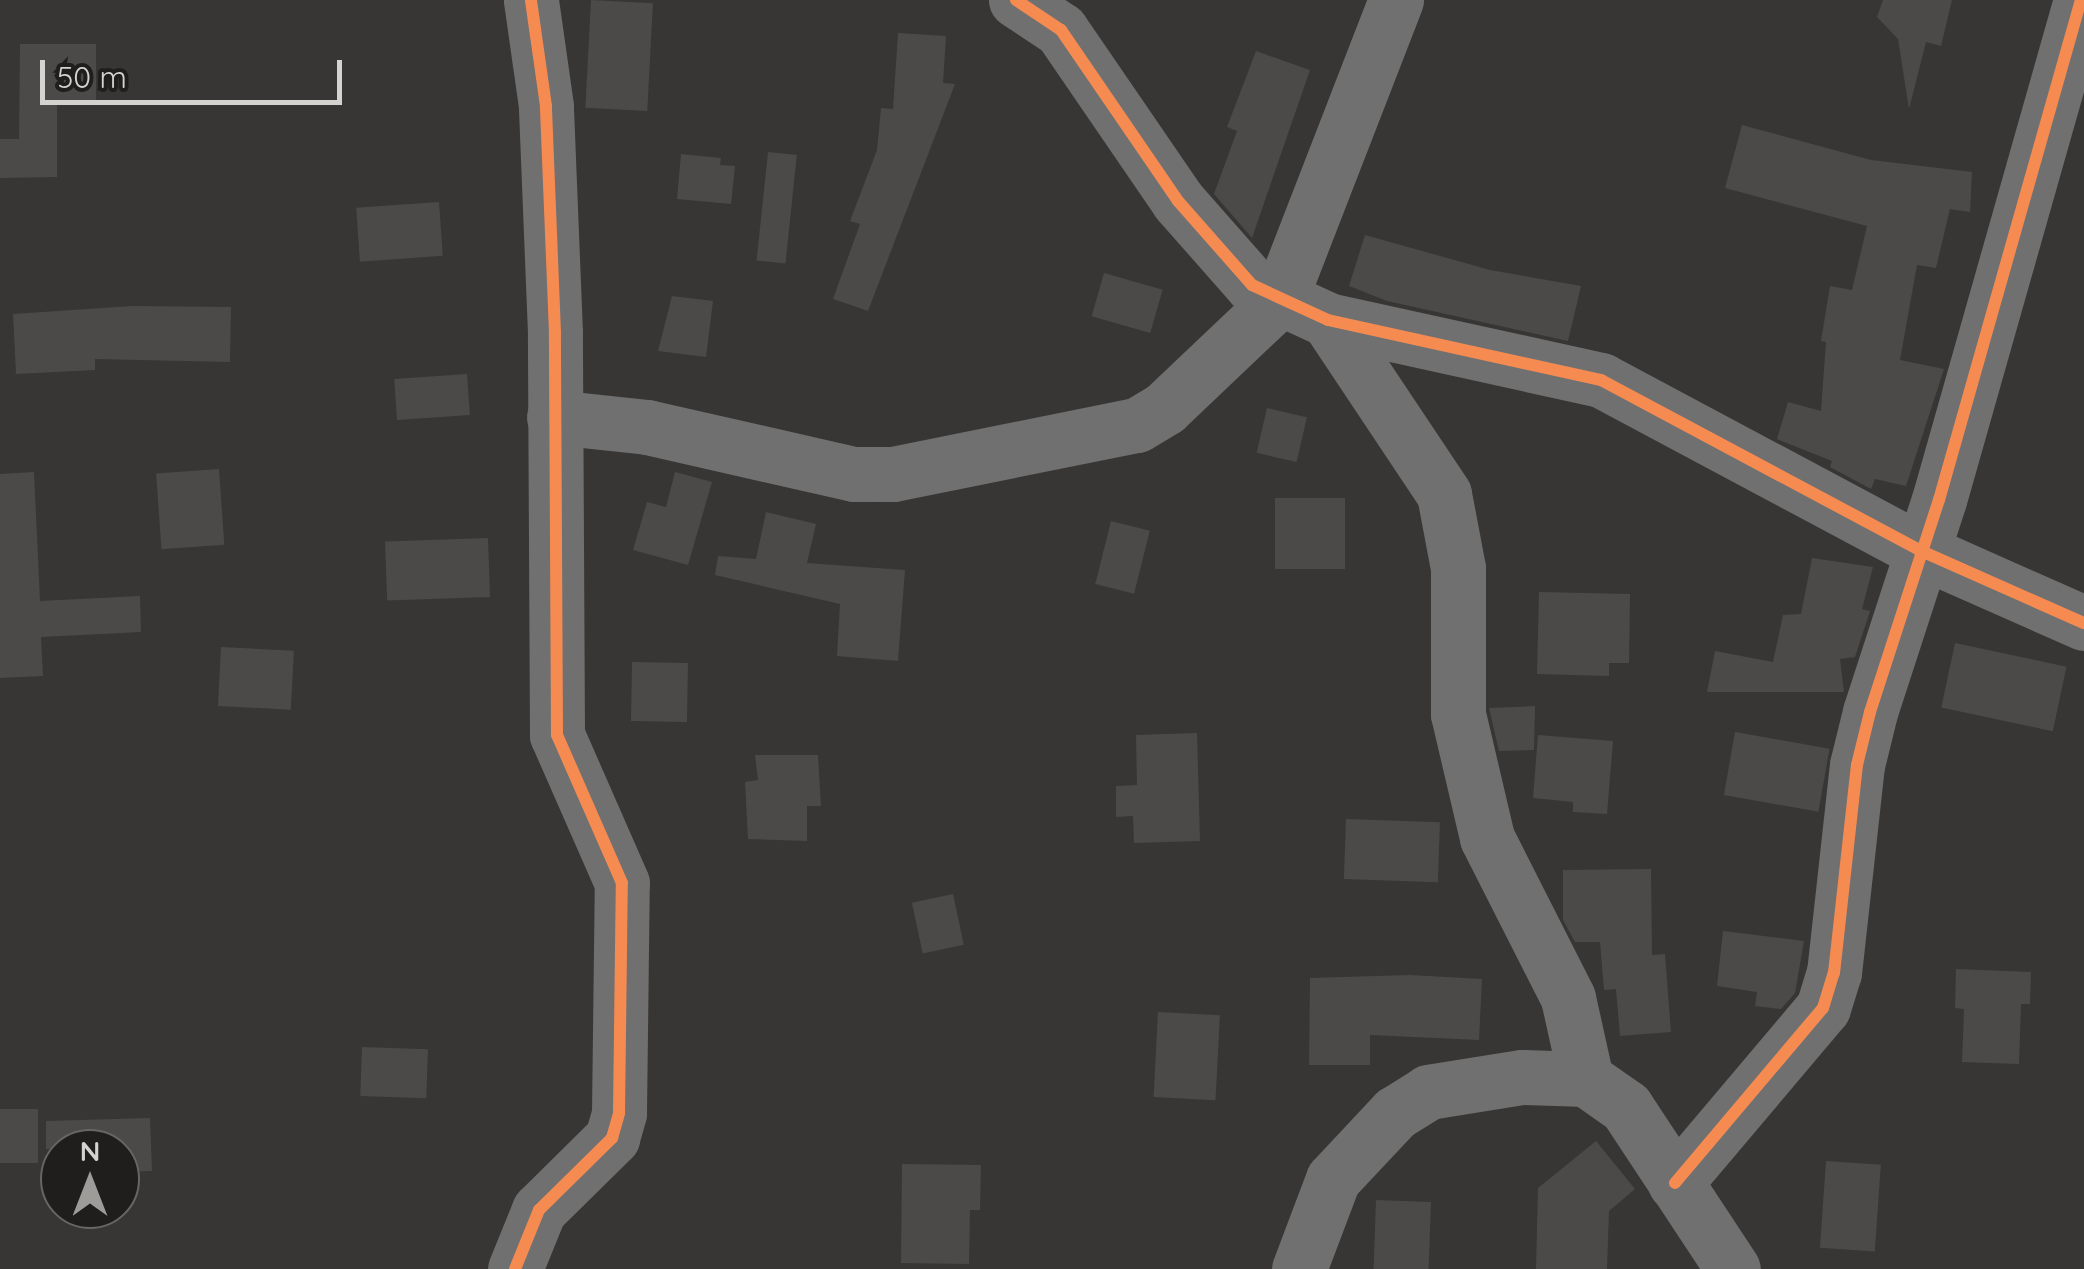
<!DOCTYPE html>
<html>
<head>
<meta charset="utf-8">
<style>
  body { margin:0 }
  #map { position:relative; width:2084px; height:1269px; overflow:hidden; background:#373634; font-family:Quicksand,sans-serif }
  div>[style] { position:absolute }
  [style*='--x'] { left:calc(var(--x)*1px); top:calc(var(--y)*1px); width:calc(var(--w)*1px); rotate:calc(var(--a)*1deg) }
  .building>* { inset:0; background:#4b4a49; transform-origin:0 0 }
  .minor>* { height:55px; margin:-27.5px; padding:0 27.5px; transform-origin:27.5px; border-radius:27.5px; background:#707070 }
  .cycleway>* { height:12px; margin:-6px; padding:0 6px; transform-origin:6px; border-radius:6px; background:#f68b52 }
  span { translate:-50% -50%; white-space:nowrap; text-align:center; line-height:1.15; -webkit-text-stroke:8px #1f1e1c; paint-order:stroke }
  .north { position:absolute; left:40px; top:1129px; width:100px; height:100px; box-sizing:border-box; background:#1f1e1c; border:2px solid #676664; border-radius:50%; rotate:0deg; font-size:28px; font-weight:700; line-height:40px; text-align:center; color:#d4d3d0 }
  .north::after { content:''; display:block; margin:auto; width:35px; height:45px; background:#9d9c99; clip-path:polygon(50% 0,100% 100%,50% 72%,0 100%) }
  .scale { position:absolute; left:40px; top:60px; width:302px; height:45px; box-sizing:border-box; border:5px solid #d4d3d0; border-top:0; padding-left:12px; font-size:30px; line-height:35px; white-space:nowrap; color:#d4d3d0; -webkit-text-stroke:8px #1f1e1c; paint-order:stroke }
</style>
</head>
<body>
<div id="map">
  <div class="building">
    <div style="left:591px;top:0;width:62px;height:108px;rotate:3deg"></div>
    <div style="clip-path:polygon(1883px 0,1952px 0,1941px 46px,1926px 42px,1909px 109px,1898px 39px,1877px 17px)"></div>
    <div style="clip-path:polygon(898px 33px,946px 36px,943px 83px,955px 84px,868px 311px,833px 299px,860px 224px,850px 221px,877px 150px,881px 108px,893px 109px)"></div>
    <div style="clip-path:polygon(20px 44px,96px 44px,96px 105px,57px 105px,57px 177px,0 178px,0 139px,19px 139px)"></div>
    <div style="clip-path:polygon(1256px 51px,1310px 70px,1252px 238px,1214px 194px,1237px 131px,1227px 127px)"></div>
    <div style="clip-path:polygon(1742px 125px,1871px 160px,1972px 172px,1970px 212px,1950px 209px,1936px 268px,1917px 265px,1900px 360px,1944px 369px,1906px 486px,1875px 479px,1871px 489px,1830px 467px,1832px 461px,1777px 439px,1788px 402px,1821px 411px,1826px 342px,1821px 341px,1830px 286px,1852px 290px,1867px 226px,1725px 188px)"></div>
    <div style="left:768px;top:152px;width:29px;height:109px;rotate:6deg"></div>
    <div style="clip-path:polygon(681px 154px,721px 158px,720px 165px,735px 166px,731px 204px,677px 199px)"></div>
    <div style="left:439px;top:202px;width:54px;height:83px;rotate:86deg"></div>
    <div style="clip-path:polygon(1365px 235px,1490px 270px,1581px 286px,1568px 341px,1387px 301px,1349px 286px)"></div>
    <div style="left:1104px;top:273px;width:61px;height:45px;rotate:16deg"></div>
    <div style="clip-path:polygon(672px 296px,713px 301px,706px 357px,658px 351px)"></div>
    <div style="clip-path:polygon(132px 306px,231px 307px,230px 362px,95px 359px,95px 370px,16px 374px,13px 314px)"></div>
    <div style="left:467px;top:374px;width:41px;height:73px;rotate:86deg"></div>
    <div style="left:1267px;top:408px;width:41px;height:46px;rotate:13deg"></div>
    <div style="left:219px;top:469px;width:76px;height:63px;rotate:86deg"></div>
    <div style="clip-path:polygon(34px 472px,40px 601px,140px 596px,141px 632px,41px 637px,43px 676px,0 678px,0 474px)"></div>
    <div style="clip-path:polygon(675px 472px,712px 482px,688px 565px,633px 550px,647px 502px,666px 507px)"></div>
    <div style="left:1275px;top:498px;width:70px;height:71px"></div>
    <div style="clip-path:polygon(766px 512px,816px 524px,807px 563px,905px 570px,898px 661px,837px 656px,840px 604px,715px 575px,718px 556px,756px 559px)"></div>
    <div style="left:1111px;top:521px;width:40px;height:65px;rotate:14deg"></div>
    <div style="left:488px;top:538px;width:59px;height:103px;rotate:88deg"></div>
    <div style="clip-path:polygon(1812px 558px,1873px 567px,1862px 609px,1870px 611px,1855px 657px,1840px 659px,1844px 692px,1707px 692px,1715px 651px,1773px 662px,1783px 615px,1801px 614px)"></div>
    <div style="clip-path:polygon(1539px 592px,1630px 594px,1629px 663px,1609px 663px,1609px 676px,1537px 674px)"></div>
    <div style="left:1955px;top:643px;width:114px;height:66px;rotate:12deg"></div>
    <div style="left:221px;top:647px;width:73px;height:59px;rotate:3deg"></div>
    <div style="left:632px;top:662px;width:56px;height:59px;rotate:1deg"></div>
    <div style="clip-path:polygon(1535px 706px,1534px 750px,1499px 751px,1489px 708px)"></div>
    <div style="left:1735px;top:732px;width:96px;height:64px;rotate:10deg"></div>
    <div style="clip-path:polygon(1197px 733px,1200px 841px,1134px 843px,1133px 816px,1116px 817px,1116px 786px,1137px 785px,1136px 735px)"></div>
    <div style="clip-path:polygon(1538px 735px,1613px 741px,1607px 814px,1573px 812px,1573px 802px,1533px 798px)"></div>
    <div style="clip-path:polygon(755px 755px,818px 755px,821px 806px,807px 806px,807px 841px,748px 839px,745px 782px,758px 780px)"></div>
    <div style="left:1346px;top:819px;width:94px;height:60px;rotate:2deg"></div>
    <div style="clip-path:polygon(1651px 869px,1652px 955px,1665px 954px,1671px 1032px,1620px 1036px,1616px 989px,1604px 990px,1600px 942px,1575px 942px,1563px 920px,1563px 870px)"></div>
    <div style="left:953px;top:894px;width:52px;height:42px;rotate:78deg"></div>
    <div style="clip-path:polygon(1723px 931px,1804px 941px,1795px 993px,1781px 1009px,1755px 1006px,1757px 992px,1717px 986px)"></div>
    <div style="clip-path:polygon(1956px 969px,2031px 972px,2030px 1004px,2021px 1004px,2019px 1064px,1962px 1062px,1964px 1009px,1955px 1008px)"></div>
    <div style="clip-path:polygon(1410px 975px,1482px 979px,1479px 1040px,1370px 1035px,1370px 1065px,1309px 1065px,1310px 978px)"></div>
    <div style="left:1158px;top:1012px;width:62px;height:85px;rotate:3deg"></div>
    <div style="left:362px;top:1047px;width:66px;height:49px;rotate:2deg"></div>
    <div style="left:0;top:1109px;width:38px;height:54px"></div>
    <div style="clip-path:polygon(150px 1118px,152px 1171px,120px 1172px,120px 1149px,46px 1149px,46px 1121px)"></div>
    <div style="clip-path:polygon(1596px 1141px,1635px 1189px,1609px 1211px,1607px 1269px,1536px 1269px,1538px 1188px)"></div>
    <div style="left:1826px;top:1161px;width:55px;height:87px;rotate:4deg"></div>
    <div style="clip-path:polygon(902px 1164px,981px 1165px,980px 1210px,970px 1210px,969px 1264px,901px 1263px)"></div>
    <div style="left:1376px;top:1200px;width:55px;height:69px;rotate:2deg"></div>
  </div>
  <div class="minor">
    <div style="--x:1016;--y:0;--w:54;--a:33.7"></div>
    <div style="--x:1061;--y:30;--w:207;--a:55.6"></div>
    <div style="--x:1178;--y:201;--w:112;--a:48.6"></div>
    <div style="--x:1252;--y:285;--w:84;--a:24.7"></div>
    <div style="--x:1328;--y:320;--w:280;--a:12.4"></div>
    <div style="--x:1601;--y:380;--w:361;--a:28.1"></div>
    <div style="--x:1919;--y:550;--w:180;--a:23.9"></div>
    <div style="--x:1328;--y:320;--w:209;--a:56.3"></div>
    <div style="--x:1444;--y:494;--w:75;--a:79.3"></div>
    <div style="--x:1458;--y:568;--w:146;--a:90"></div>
    <div style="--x:1458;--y:714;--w:127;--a:76.8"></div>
    <div style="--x:1487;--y:838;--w:179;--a:63.1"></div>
    <div style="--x:1568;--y:998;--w:83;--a:77.5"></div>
    <div style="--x:554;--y:417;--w:94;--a:6.1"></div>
    <div style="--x:647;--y:427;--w:212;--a:12.8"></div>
    <div style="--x:854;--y:474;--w:39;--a:0"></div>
    <div style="--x:893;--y:474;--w:249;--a:-11.4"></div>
    <div style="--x:1137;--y:425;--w:33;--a:-31"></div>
    <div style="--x:1165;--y:408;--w:158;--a:-43.5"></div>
    <div style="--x:1280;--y:299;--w:321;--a:-68.8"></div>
    <div style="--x:1675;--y:1183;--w:229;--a:-49.8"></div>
    <div style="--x:1823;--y:1008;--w:37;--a:-73"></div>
    <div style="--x:1834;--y:973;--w:209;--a:-83.7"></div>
    <div style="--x:1857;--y:765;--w:55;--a:-76.2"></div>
    <div style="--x:1870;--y:712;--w:223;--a:-72"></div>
    <div style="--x:1939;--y:500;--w:520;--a:-74.15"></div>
    <div style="--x:515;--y:1269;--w:64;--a:-67.9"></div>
    <div style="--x:539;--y:1210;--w:103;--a:-44.6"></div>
    <div style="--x:612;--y:1138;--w:26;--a:-74"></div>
    <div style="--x:619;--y:1113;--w:230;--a:-89.3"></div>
    <div style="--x:622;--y:883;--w:162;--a:-113.7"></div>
    <div style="--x:557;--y:735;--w:402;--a:-90.3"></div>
    <div style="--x:555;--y:333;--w:227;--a:-92.3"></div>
    <div style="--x:546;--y:106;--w:107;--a:-98.1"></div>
    <div style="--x:1299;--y:1269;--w:96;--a:-69.3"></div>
    <div style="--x:1333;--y:1179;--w:91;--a:-46.8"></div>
    <div style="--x:1395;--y:1113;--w:39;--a:-32"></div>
    <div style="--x:1428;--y:1092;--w:95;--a:-9.1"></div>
    <div style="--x:1522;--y:1077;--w:64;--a:1.8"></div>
    <div style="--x:1586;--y:1079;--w:49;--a:35"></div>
    <div style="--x:1626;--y:1107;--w:194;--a:56.6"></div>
  </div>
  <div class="cycleway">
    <div style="--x:1016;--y:0;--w:54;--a:33.7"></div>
    <div style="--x:1061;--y:30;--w:207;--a:55.6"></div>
    <div style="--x:1178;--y:201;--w:112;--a:48.6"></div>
    <div style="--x:1252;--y:285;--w:84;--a:24.7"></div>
    <div style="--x:1328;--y:320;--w:280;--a:12.4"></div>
    <div style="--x:1601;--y:380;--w:361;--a:28.1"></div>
    <div style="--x:1919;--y:550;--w:180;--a:23.9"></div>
    <div style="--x:1675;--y:1183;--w:229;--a:-49.8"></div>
    <div style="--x:1823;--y:1008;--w:37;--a:-73"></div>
    <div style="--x:1834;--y:973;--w:209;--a:-83.7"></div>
    <div style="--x:1857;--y:765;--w:55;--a:-76.2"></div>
    <div style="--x:1870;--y:712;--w:223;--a:-72"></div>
    <div style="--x:1939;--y:500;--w:520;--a:-74.15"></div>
    <div style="--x:515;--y:1269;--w:64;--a:-67.9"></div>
    <div style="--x:539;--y:1210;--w:103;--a:-44.6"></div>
    <div style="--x:612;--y:1138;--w:26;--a:-74"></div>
    <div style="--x:619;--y:1113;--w:230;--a:-89.3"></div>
    <div style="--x:622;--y:883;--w:162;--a:-113.7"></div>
    <div style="--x:557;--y:735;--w:402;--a:-90.3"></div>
    <div style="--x:555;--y:333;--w:227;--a:-92.3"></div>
    <div style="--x:546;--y:106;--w:107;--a:-98.1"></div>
  </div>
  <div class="north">N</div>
  <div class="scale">50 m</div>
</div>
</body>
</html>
